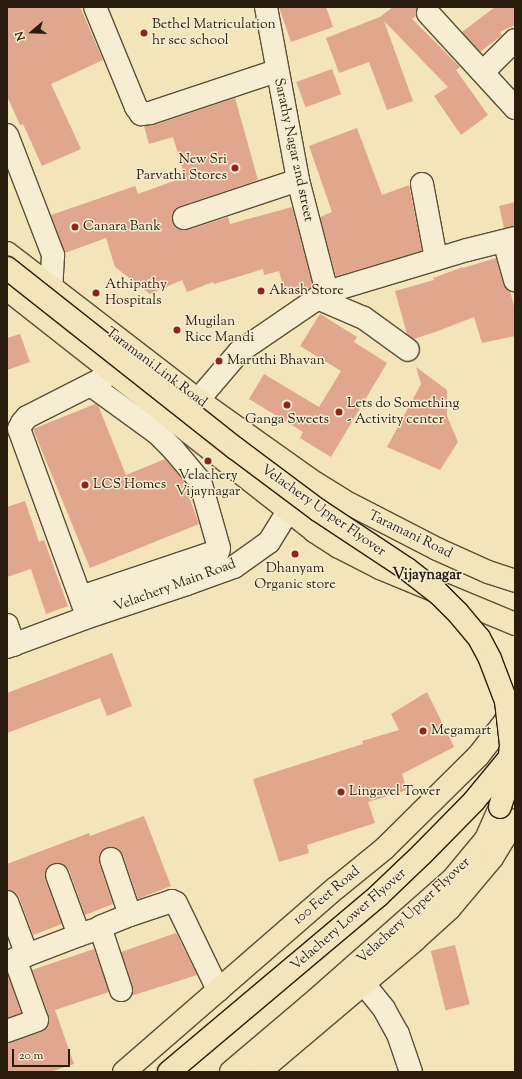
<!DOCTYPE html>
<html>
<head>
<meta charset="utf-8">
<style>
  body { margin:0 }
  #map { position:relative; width:522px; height:1079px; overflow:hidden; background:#f3e4b9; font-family:"Sorts Mill Goudy",serif }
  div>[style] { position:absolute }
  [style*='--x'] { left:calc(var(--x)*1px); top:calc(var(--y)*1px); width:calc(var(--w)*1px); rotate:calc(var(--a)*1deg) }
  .building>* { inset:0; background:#e1a68e; transform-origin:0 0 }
  .roads { filter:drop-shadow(1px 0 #5c4e37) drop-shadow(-1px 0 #5c4e37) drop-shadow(0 1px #5c4e37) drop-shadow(0 -1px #5c4e37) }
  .minor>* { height:22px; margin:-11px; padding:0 11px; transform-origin:11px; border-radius:11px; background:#f7edd2 }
  .secondary>* { height:22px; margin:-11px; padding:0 11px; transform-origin:11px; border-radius:11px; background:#f7edd2 }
  .primary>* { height:22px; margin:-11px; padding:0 11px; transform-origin:11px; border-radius:11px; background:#f3e4b9 }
  .bridges { filter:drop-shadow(1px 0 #2a1c0c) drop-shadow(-1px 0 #2a1c0c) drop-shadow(0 1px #2a1c0c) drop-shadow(0 -1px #2a1c0c) }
  .primary-bridge>* { height:22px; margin:-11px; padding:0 11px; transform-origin:11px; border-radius:11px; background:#f3e4b9 }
  .dots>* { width:11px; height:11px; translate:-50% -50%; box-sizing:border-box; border:2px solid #f7edd2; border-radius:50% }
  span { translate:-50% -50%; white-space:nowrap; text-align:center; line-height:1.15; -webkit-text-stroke:3px #f7edd2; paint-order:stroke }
  .poi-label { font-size:14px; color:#2a1c0c }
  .left { translate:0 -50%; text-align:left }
  .right { translate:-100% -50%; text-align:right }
  .street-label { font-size:14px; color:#2a1c0c }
  .neighbourhood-label { font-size:15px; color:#2a1c0c; font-weight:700 }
  .frame { position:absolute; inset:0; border:8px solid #2a1c0c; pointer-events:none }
  .north { position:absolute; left:12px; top:12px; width:40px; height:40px; -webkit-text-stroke:3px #f7edd2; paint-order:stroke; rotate:251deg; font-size:11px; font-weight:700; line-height:16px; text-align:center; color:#2a1c0c }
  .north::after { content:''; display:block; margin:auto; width:14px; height:18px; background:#2a1c0c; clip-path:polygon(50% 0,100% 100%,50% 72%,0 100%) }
  .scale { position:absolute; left:12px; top:1049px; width:58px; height:18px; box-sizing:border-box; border:2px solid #2a1c0c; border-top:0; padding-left:5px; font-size:12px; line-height:14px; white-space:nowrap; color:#2a1c0c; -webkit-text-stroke:3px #f7edd2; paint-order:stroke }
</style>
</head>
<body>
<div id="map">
  <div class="building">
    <div style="clip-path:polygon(7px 7px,80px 7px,103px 60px,51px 84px,81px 149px,42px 166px,23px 124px,20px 125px,7px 96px)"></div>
    <div style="clip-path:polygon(279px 7px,326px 7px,333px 27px,291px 42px)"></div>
    <div style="clip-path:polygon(393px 7px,417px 7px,416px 16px,412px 19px,460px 67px,456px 70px,488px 115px,461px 135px,434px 96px,448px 87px,384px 21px,413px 101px,387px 110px,369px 62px,339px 73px,326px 38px,380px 17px)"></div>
    <div style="clip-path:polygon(495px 7px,515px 7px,515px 25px,500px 32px,502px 35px,480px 52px,462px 32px)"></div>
    <div style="left:332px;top:69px;width:27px;height:38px;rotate:70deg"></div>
    <div style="clip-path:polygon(235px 98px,258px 180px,180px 206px,175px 209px,172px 215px,172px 222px,175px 227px,181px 230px,188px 230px,228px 217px,230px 224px,292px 207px,313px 287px,285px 294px,279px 271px,264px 275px,263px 269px,214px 284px,213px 282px,187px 292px,182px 280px,150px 294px,115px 267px,106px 238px,65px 253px,51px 215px,135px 186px,138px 194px,185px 177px,173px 137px,149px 144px,144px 126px,154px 125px)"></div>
    <div style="clip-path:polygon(357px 128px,382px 195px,409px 185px,422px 251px,336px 276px,320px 217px,332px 212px,309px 146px)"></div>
    <div style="clip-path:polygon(515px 202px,515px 226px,504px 228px,499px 206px)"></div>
    <div style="clip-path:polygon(496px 258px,503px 283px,510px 291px,515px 310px,515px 336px,482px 343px,474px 317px,438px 331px,414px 339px,407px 334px,395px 291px,434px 280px,433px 278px,463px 267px,463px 268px)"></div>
    <div style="clip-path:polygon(320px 314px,357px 337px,354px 342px,387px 363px,331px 457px,300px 438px,303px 432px,249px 399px,264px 374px,319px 407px,341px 371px,300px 346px)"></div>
    <div style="clip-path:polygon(20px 334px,30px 362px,7px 370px,7px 338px)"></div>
    <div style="clip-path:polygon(416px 367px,447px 390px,447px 416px,458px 442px,440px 470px,387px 447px,421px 384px)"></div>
    <div style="clip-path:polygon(95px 404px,98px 405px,126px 475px,165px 459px,183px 480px,199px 524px,90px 568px,33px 429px)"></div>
    <div style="clip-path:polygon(25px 501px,39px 542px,44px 540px,68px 606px,46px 614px,31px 569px,7px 577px,7px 507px)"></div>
    <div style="clip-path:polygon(112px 653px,132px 706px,107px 716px,100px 698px,7px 733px,7px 693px)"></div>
    <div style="clip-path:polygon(427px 692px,454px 747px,402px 774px,407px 790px,368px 802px,375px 823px,307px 845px,309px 853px,279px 862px,253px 779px,363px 744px,362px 741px,399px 730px,391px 714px)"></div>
    <div style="clip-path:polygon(144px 816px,171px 886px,138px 899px,123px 855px,119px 849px,114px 847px,107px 847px,101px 851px,99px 856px,99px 863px,113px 904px,85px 915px,69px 870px,65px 866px,60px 863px,53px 863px,47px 867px,45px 872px,45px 879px,62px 924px,33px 935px,19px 897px,15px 892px,7px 890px,7px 864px,89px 833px,90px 836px)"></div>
    <div style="clip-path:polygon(176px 933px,197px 975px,131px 996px,133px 986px,121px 952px)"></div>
    <div style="left:455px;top:945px;width:61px;height:25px;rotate:76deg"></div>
    <div style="clip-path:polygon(94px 949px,109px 992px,55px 1010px,74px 1064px,50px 1072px,7px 1072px,7px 1043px,41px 1032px,46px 1028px,49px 1023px,49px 1016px,32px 970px)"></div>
    <div style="clip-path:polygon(9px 978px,21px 1013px,7px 1018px,7px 979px)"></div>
  </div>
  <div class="roads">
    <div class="minor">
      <div style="--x:95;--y:7;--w:108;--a:67.7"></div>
      <div style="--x:136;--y:107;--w:9;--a:54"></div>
      <div style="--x:141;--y:114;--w:9;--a:-6"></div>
      <div style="--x:150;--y:113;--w:133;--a:-18.4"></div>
      <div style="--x:266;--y:7;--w:176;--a:79.5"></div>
      <div style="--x:298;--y:180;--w:116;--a:75.5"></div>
      <div style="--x:428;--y:13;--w:129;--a:47.5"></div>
      <div style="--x:483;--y:72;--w:45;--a:-45"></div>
      <div style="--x:7;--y:135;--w:129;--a:69"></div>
      <div style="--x:53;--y:255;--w:34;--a:93"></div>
      <div style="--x:422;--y:184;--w:76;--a:79.4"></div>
      <div style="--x:184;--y:218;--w:120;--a:-18.4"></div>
      <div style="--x:504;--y:241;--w:41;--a:74.2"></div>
      <div style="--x:317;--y:298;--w:51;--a:23.1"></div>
      <div style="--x:364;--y:318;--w:54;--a:36"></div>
      <div style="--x:198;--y:400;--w:63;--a:-49.5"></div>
      <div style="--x:239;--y:352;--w:107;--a:-34.3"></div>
      <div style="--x:327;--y:292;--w:146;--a:-16.7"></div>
      <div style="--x:467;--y:250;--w:49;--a:-14"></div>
      <div style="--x:81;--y:597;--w:145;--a:-18.6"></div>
      <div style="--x:218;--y:551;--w:3;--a:-72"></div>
      <div style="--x:219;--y:548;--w:70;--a:-105.8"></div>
      <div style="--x:200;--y:481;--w:42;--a:-130.2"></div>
      <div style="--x:173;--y:449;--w:23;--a:-135"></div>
      <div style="--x:157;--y:433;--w:82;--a:-144"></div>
      <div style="--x:85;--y:610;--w:193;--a:-110"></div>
      <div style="--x:19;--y:429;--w:7;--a:-63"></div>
      <div style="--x:22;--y:423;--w:8;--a:-50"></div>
      <div style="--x:27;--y:417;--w:86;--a:-26.9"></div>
      <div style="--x:7;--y:625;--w:21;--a:71"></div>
      <div style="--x:111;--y:859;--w:59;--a:71.3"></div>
      <div style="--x:130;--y:915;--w:44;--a:-18.4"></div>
      <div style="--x:172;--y:901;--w:4;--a:27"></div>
      <div style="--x:176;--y:903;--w:97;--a:64.2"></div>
      <div style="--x:57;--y:875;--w:64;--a:69.9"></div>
      <div style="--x:79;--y:935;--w:16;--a:-18"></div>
      <div style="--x:7;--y:902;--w:57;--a:69.3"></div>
      <div style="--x:27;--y:955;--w:56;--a:-21"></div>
      <div style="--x:364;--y:984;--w:32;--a:51"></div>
      <div style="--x:384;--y:1009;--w:29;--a:61"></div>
      <div style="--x:398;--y:1034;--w:40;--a:71.1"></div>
      <div style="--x:121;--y:990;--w:66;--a:-108.4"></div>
      <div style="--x:100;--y:927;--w:32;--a:-22"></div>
      <div style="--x:7;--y:1031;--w:32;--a:-20"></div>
      <div style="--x:37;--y:1020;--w:65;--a:-109.8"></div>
    </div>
    <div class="secondary">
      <div style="--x:7;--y:647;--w:86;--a:-20.3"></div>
      <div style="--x:88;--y:617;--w:104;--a:-18.4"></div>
      <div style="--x:187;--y:584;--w:50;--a:-19.9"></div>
      <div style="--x:234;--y:567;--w:43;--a:-35.5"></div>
      <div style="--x:269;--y:542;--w:55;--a:-58.3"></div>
    </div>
    <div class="primary">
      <div style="--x:7;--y:253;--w:241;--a:37.6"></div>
      <div style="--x:198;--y:400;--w:136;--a:35.4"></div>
      <div style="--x:309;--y:479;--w:39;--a:32"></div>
      <div style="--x:342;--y:500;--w:107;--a:27.3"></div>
      <div style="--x:437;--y:549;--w:56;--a:24.3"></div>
      <div style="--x:488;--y:572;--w:28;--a:18"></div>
      <div style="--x:7;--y:289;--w:391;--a:38.2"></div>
      <div style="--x:314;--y:531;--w:30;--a:33"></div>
      <div style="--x:339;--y:547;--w:46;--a:27.1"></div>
      <div style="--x:380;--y:568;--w:146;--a:22.5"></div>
      <div style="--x:124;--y:1072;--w:281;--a:-41"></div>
      <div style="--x:336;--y:888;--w:63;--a:-39.2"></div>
      <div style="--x:385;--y:848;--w:131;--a:-44.7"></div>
      <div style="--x:478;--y:756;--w:42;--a:-51.8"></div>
      <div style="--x:504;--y:723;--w:20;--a:-60"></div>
      <div style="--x:231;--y:1072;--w:104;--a:-40.3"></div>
      <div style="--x:310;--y:1005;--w:189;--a:-41.4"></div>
      <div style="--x:452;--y:880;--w:53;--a:-50.3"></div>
      <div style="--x:486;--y:839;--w:35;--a:-66"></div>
      <div style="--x:259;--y:1072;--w:204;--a:-40.2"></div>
      <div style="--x:415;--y:940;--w:47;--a:-42.4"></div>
      <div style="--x:450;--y:908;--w:65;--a:-50"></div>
      <div style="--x:492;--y:858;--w:44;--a:-58.8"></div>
    </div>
  </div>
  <div class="bridges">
    <div class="primary-bridge">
      <div style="--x:7;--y:268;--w:290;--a:38.3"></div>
      <div style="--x:235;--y:448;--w:104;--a:36.8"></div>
      <div style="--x:318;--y:510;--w:107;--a:33.5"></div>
      <div style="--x:407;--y:569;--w:39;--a:38"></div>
      <div style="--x:438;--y:593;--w:28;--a:45"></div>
      <div style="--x:458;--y:613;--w:33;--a:50"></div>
      <div style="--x:479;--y:638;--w:24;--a:62"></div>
      <div style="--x:490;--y:659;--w:45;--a:69.1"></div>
      <div style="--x:506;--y:701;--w:44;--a:83.5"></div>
      <div style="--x:511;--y:745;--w:40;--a:95.7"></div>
      <div style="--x:507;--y:785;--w:23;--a:108"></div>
      <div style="--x:169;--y:1072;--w:273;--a:-40.1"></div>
      <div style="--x:378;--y:896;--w:61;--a:-43.7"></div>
      <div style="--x:422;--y:854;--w:74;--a:-45.5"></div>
      <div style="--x:474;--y:801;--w:58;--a:-50.6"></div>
    </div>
  </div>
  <div class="dots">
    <div style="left:144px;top:33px;background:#8f2418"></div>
    <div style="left:235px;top:168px;background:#8f2418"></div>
    <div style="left:75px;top:227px;background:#8f2418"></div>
    <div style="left:261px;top:291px;background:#8f2418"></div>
    <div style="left:96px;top:293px;background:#8f2418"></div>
    <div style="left:177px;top:330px;background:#8f2418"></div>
    <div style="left:219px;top:361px;background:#8f2418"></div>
    <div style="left:287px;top:405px;background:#8f2418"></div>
    <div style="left:339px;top:412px;background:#8f2418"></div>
    <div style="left:208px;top:461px;background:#8f2418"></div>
    <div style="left:85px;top:485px;background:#8f2418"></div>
    <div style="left:295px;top:554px;background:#8f2418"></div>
    <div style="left:423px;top:731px;background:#8f2418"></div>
    <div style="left:341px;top:792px;background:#8f2418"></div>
  </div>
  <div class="poi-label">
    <span class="left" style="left:152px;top:33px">Bethel Matriculation<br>hr sec school</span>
    <span class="right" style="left:227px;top:168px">New Sri<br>Parvathi Stores</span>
    <span class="left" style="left:83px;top:227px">Canara Bank</span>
    <span class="left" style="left:105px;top:293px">Athipathy<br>Hospitals</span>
    <span class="left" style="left:269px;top:291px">Akash Store</span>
    <span class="left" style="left:185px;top:330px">Mugilan<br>Rice Mandi</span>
    <span class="left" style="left:227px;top:361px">Maruthi Bhavan</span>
    <span class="left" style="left:347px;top:412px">Lets do Something<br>- Activity center</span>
    <span style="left:287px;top:420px">Ganga Sweets</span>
    <span style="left:208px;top:484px">Velachery<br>Vijaynagar</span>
    <span class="left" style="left:93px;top:485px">LCS Homes</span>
    <span style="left:295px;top:577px">Dhanyam<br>Organic store</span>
    <span class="left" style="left:431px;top:731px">Megamart</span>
    <span class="left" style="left:349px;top:792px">Lingavel Tower</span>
  </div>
  <div class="street-label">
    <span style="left:293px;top:150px;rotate:78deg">Sarathy Nagar 2nd street</span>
    <span style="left:156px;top:368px;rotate:37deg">Taramani Link Road</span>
    <span style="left:323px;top:511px;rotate:35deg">Velachery Upper Flyover</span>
    <span style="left:410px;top:535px;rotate:26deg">Taramani Road</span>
    <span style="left:175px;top:586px;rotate:-20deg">Velachery Main Road</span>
    <span style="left:327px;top:896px;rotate:-40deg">100 Feet Road</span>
    <span style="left:414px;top:911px;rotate:-43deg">Velachery Upper Flyover</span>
    <span style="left:349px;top:920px;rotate:-41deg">Velachery Lower Flyover</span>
  </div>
  <div class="neighbourhood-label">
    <span style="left:427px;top:576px">Vijaynagar</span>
  </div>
  <div class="frame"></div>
  <div class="north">N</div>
  <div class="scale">20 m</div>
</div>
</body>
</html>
